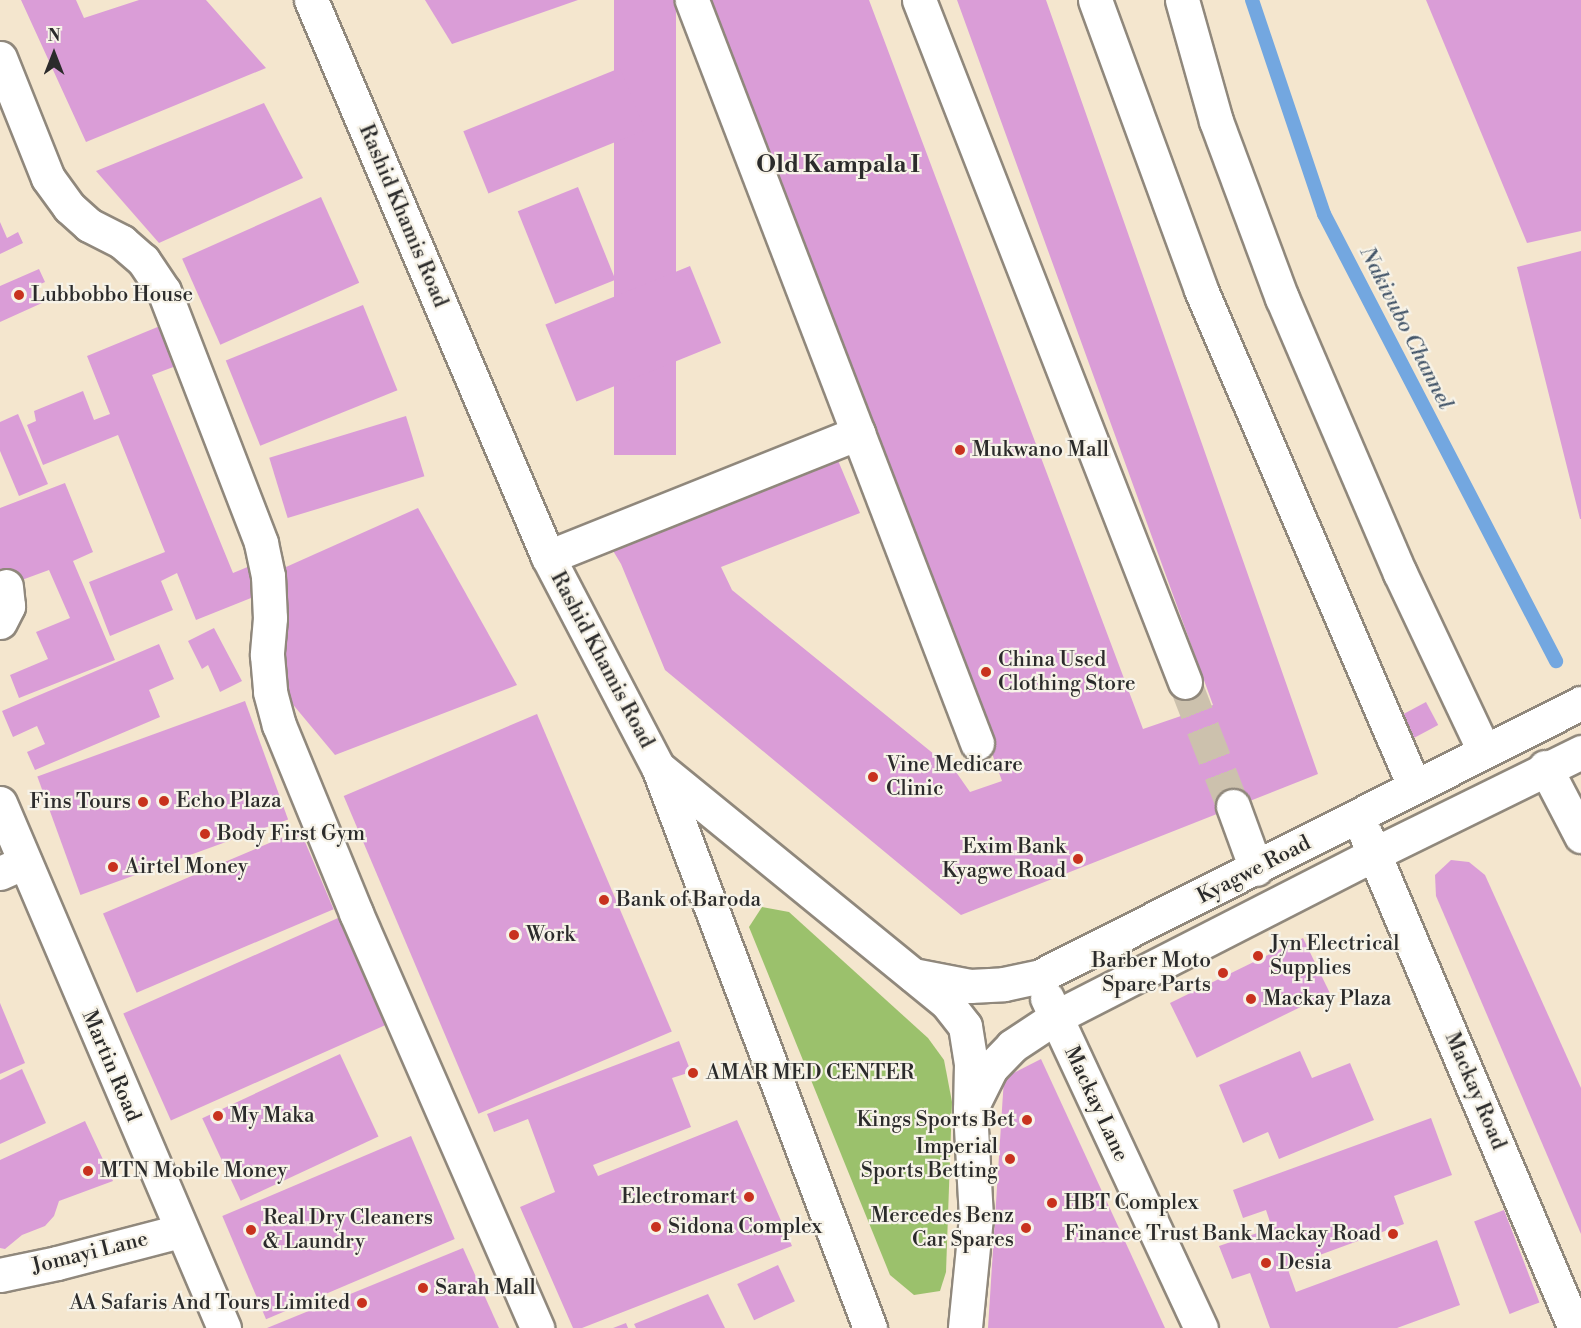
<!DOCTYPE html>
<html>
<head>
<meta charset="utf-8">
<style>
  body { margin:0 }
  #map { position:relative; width:1581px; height:1328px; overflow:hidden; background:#f4e6ce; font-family:"Libre Bodoni",serif }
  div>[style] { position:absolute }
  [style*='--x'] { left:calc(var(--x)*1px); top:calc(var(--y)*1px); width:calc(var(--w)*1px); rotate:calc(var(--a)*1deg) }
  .green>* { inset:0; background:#9bc16c }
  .stream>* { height:14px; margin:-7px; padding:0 7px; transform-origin:7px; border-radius:7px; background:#73a7e0 }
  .building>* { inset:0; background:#da9dd7; transform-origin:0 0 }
  .minor-tunnel>* { height:33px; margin-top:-16.5px; transform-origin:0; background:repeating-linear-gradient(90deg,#ccc1ad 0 33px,transparent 0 49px) }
  .roads { filter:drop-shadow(2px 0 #90887c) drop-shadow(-2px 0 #90887c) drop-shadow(0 2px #90887c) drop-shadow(0 -2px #90887c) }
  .minor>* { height:33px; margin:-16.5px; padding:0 16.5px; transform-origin:16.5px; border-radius:16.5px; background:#fff }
  .dots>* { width:16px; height:16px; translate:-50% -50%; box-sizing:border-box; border:3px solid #f7f3e8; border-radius:50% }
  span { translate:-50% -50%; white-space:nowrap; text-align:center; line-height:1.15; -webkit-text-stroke:4.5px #f7f3e8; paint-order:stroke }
  .street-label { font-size:21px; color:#2b2b2b }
  .poi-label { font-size:21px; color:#2b2b2b }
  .left { translate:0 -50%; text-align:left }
  .right { translate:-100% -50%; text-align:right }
  .water-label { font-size:22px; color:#44566a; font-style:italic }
  .quarter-label { font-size:24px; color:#2b2b2b; font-weight:700 }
  .north { position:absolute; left:24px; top:24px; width:60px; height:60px; -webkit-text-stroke:4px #f7f3e8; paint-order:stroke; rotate:0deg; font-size:16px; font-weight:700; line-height:24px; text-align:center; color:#2b2b2b }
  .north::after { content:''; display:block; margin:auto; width:21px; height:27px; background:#2b2b2b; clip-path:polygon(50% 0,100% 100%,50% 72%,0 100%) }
</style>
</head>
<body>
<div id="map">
  <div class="green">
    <div style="clip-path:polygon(762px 907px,789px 912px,928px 1038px,944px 1060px,952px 1102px,946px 1272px,940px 1291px,914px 1295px,890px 1275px,749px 927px)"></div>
  </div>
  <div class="stream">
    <div style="--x:1252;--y:0;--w:226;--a:71.4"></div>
    <div style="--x:1324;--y:214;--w:504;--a:62.57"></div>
  </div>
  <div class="building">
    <div style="clip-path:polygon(21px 0,76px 0,84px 18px,139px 0,206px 0,266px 68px,86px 142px)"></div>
    <div style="clip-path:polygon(425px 0,578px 0,452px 44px)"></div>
    <div style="left:614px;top:0;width:62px;height:455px"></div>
    <div style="clip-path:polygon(705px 0,869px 0,1143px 729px,1213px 705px,957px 0,1046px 0,1318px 774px,961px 915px,665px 670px,621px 564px,612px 549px,837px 458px,860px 513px,721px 567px,732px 590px,956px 772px,970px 792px,1002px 781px,879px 442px)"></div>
    <div style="clip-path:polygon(1426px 0,1581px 0,1581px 231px,1527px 243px)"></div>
    <div style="left:620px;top:68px;width:67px;height:169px;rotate:68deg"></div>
    <div style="clip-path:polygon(264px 103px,303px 178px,159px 243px,96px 171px)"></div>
    <div style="left:578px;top:187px;width:100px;height:65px;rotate:68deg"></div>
    <div style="left:321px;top:197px;width:94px;height:152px;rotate:66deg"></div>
    <div style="clip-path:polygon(0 222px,7px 238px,18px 232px,23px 243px,0 254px)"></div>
    <div style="clip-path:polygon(1581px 251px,1581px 519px,1580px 519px,1517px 267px)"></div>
    <div style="left:690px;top:266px;width:83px;height:156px;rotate:68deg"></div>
    <div style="clip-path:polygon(39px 269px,45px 282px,34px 287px,42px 303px,0 322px,0 286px)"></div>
    <div style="left:363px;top:305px;width:92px;height:148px;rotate:68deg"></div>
    <div style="clip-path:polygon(160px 326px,176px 366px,152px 375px,233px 573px,250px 566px,261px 594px,196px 620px,177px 573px,161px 581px,173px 610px,110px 636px,89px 582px,165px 552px,118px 435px,43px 465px,27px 425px,36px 421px,34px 411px,83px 391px,94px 420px,110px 414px,87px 356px)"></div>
    <div style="clip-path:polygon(18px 414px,48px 484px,19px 496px,0 451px,0 422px)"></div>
    <div style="left:406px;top:416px;width:63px;height:143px;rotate:73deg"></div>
    <div style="clip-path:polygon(65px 483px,93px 552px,73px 561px,115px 660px,19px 698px,10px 675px,48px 659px,36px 632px,70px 618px,49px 570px,0 588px,0 508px)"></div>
    <div style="clip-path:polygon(418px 508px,517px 685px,335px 755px,285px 695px,286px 567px)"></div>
    <div style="clip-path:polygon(214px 628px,242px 681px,220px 692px,208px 665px,202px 669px,188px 641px)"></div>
    <div style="clip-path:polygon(159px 644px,174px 679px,149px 690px,160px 717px,35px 770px,27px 752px,45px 744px,37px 726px,13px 737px,2px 711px)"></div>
    <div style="left:245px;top:701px;width:126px;height:221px;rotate:70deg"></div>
    <div style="left:1426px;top:702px;width:26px;height:27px;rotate:62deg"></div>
    <div style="left:537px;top:714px;width:345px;height:210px;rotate:67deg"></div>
    <div style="left:300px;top:830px;width:86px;height:214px;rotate:67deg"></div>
    <div style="clip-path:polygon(1451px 860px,1469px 862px,1485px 875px,1581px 1088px,1581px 1234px,1436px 896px,1435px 875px)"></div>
    <div style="left:338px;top:918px;width:117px;height:235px;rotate:66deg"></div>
    <div style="left:1303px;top:938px;width:61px;height:148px;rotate:64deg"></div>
    <div style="clip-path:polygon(0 1003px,25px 1063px,0 1074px)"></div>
    <div style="clip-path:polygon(679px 1041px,691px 1072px,672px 1078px,691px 1127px,593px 1165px,598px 1176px,737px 1120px,792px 1246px,582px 1328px,573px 1328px,520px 1207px,555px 1192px,528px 1119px,494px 1132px,487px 1114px)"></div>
    <div style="clip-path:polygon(1300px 1051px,1312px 1078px,1350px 1063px,1374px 1120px,1279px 1159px,1268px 1132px,1243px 1143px,1219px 1085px)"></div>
    <div style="left:340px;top:1054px;width:91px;height:152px;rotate:65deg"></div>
    <div style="clip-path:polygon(1041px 1059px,1165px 1328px,988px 1328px,1004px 1078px)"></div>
    <div style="clip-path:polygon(22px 1069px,46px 1123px,0 1144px,0 1080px)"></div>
    <div style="clip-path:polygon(1431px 1118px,1452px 1175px,1394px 1196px,1404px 1224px,1287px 1267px,1296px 1292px,1437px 1240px,1460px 1305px,1397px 1328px,1270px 1328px,1250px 1273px,1232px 1279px,1219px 1246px,1272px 1228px,1266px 1210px,1243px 1218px,1233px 1190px)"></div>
    <div style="clip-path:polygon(85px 1121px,113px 1181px,59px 1201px,54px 1216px,45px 1226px,22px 1235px,5px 1249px,0 1248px,0 1160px)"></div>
    <div style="left:411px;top:1136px;width:112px;height:205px;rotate:67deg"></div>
    <div style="left:1504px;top:1210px;width:99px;height:32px;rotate:69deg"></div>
    <div style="clip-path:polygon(463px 1248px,499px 1328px,267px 1328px)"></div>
    <div style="left:778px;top:1265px;width:40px;height:45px;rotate:65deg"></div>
    <div style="clip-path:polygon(708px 1294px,725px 1328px,636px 1328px,634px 1324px)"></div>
    <div style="clip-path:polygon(626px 1323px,628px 1328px,613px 1328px)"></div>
  </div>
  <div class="minor-tunnel">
    <div style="--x:1185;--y:682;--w:133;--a:68.8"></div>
  </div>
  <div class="roads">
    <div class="minor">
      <div style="--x:311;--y:0;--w:605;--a:66.95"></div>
      <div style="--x:548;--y:557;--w:237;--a:62.4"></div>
      <div style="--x:658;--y:767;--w:600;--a:69.3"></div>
      <div style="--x:919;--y:0;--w:732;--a:68.69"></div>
      <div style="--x:1095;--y:0;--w:309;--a:69.9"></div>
      <div style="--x:1201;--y:290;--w:540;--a:66.76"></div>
      <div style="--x:1182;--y:0;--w:126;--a:74.3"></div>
      <div style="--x:1216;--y:121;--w:189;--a:69.6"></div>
      <div style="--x:1282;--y:298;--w:299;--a:66.8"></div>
      <div style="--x:1400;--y:573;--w:197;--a:64.7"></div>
      <div style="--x:0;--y:58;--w:129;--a:68.2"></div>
      <div style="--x:48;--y:178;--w:36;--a:54"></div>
      <div style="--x:69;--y:207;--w:27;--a:42"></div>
      <div style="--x:89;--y:225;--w:37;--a:27"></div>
      <div style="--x:122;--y:242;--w:28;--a:41"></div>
      <div style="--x:143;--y:260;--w:37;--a:56"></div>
      <div style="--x:164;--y:291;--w:270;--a:68.9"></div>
      <div style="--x:261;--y:543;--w:34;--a:78"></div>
      <div style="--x:268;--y:576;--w:42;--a:87.3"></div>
      <div style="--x:270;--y:618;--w:37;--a:95"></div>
      <div style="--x:267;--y:655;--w:37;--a:85"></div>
      <div style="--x:270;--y:692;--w:34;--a:75"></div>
      <div style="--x:279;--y:725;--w:203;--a:67.7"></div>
      <div style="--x:356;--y:913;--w:453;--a:66.4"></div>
      <div style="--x:858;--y:433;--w:332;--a:69"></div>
      <div style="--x:548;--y:557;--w:334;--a:-21.8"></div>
      <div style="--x:858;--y:433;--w:464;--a:-111"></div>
      <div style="--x:0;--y:622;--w:18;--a:-63"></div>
      <div style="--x:8;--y:606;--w:20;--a:-96"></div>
      <div style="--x:1545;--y:767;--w:78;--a:62.4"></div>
      <div style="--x:659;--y:768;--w:372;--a:39.2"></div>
      <div style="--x:947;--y:1003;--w:29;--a:52"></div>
      <div style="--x:965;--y:1026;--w:38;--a:81"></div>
      <div style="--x:971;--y:1064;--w:46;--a:91.2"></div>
      <div style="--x:970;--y:1110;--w:107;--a:86.8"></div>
      <div style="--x:976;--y:1217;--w:112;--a:95.7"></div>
      <div style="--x:0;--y:803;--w:571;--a:66.89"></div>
      <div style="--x:1233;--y:806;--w:67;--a:69.9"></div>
      <div style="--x:1366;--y:835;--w:535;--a:67.03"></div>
      <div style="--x:0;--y:873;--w:27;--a:-24"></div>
      <div style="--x:913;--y:975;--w:58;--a:10.9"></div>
      <div style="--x:970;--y:986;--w:34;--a:-3"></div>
      <div style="--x:1004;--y:984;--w:35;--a:-12"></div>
      <div style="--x:1038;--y:977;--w:608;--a:-26.78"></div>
      <div style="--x:1047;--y:998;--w:364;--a:65"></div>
      <div style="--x:970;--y:1110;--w:47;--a:-63.4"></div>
      <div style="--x:991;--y:1068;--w:30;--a:-46"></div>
      <div style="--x:1012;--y:1046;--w:53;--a:-33.4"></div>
      <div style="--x:1056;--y:1017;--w:357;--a:-27.1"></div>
      <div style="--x:1374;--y:854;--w:231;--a:-26.2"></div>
      <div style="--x:0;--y:1275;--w:58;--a:-11.9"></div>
      <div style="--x:57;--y:1263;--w:127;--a:-14.6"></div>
    </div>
  </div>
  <div class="dots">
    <div style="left:19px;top:295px;background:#c8321e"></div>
    <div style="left:960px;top:450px;background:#c8321e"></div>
    <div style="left:986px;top:672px;background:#c8321e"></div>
    <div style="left:873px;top:777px;background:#c8321e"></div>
    <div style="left:164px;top:801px;background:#c8321e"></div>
    <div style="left:143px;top:802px;background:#c8321e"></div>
    <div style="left:205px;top:834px;background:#c8321e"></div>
    <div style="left:1078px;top:859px;background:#c8321e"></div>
    <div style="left:113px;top:867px;background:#c8321e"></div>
    <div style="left:604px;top:900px;background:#c8321e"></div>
    <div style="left:514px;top:935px;background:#c8321e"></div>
    <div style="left:1258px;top:956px;background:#c8321e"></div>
    <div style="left:1223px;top:973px;background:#c8321e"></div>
    <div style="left:1251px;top:999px;background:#c8321e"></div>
    <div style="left:693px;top:1073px;background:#c8321e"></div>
    <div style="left:218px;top:1116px;background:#c8321e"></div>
    <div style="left:1027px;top:1120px;background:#c8321e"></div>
    <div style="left:1010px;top:1159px;background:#c8321e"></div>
    <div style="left:88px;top:1171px;background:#c8321e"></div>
    <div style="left:749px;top:1197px;background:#c8321e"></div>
    <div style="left:1052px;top:1203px;background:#c8321e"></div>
    <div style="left:656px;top:1227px;background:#c8321e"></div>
    <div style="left:1026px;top:1228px;background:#c8321e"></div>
    <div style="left:251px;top:1230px;background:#c8321e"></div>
    <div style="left:1393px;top:1234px;background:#c8321e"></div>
    <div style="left:1266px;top:1263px;background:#c8321e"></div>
    <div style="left:423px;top:1288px;background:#c8321e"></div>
    <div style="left:362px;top:1303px;background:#c8321e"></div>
  </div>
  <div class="street-label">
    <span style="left:403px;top:216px;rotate:67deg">Rashid Khamis Road</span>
    <span style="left:602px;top:660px;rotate:62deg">Rashid Khamis Road</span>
    <span style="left:1254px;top:870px;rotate:-27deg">Kyagwe Road</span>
    <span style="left:111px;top:1066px;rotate:67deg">Martin Road</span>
    <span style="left:1475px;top:1091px;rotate:67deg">Mackay Road</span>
    <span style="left:1096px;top:1104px;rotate:65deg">Mackay Lane</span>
    <span style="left:90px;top:1253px;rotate:-14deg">Jomayi Lane</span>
  </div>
  <div class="poi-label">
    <span class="left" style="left:31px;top:295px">Lubbobbo House</span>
    <span class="left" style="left:972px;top:450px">Mukwano Mall</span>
    <span class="left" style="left:998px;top:672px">China Used<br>Clothing Store</span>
    <span class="left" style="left:886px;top:777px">Vine Medicare<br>Clinic</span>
    <span class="left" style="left:176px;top:801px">Echo Plaza</span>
    <span class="right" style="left:131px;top:802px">Fins Tours</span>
    <span class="left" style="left:217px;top:834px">Body First Gym</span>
    <span class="right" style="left:1066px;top:859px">Exim Bank<br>Kyagwe Road</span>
    <span class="left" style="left:125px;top:867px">Airtel Money</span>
    <span class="left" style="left:616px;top:900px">Bank of Baroda</span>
    <span class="left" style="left:526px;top:935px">Work</span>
    <span class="left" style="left:1270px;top:956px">Jyn Electrical<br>Supplies</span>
    <span class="right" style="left:1211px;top:973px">Barber Moto<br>Spare Parts</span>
    <span class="left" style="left:1263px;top:999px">Mackay Plaza</span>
    <span class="left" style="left:706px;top:1073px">AMAR MED CENTER</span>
    <span class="left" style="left:230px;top:1116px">My Maka</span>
    <span class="right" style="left:1015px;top:1120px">Kings Sports Bet</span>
    <span class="right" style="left:998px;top:1159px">Imperial<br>Sports Betting</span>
    <span class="left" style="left:100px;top:1171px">MTN Mobile Money</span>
    <span class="right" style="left:737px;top:1197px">Electromart</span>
    <span class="left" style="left:1064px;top:1203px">HBT Complex</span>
    <span class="right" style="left:1014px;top:1228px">Mercedes Benz<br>Car Spares</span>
    <span class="left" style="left:263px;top:1230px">Real Dry Cleaners<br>&amp; Laundry</span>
    <span class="left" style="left:668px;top:1227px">Sidona Complex</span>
    <span class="right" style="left:1381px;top:1234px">Finance Trust Bank Mackay Road</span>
    <span class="left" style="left:1278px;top:1263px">Desia</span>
    <span class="left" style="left:435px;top:1288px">Sarah Mall</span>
    <span class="right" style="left:350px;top:1303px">AA Safaris And Tours Limited</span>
  </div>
  <div class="water-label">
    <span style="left:1406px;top:328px;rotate:63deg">Nakivubo Channel</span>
  </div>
  <div class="quarter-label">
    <span style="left:838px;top:166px">Old Kampala I</span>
  </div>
  <div class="north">N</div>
</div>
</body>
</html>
